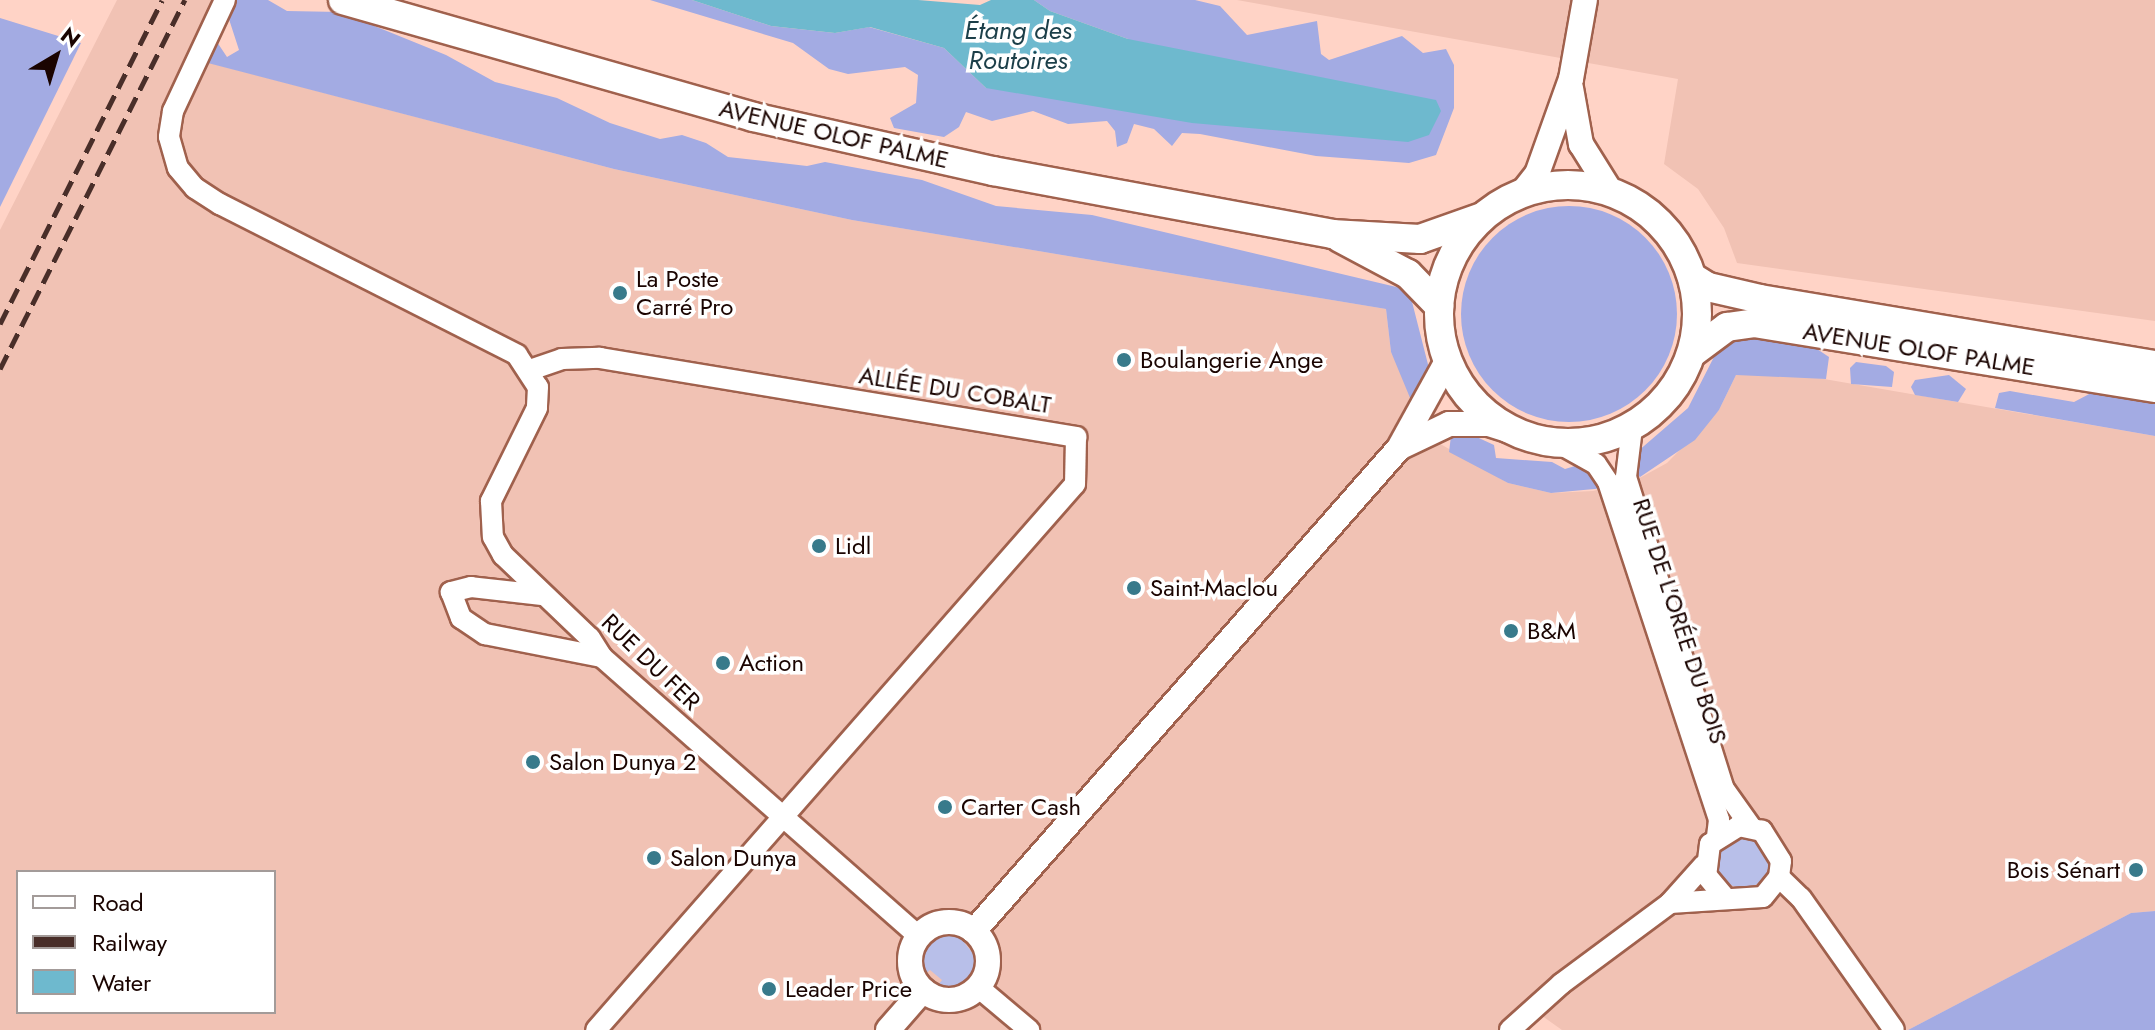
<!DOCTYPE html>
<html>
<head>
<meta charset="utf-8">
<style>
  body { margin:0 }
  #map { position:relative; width:2155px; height:1030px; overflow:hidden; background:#ffd3c6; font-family:Jost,sans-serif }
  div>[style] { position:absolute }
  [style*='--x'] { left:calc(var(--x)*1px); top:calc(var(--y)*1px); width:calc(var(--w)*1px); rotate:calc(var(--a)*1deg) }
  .built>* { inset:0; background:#f1c2b4 }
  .green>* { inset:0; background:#b8bfe9 }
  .round { border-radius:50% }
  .forest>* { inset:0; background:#a3abe3 }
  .water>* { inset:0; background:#6eb9ce }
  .roads { filter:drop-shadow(2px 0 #a0614d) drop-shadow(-2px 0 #a0614d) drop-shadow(0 2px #a0614d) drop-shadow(0 -2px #a0614d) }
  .minor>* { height:20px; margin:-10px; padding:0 10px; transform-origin:10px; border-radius:10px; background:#fff }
  .tertiary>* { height:24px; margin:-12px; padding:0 12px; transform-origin:12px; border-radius:12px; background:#fff }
  .tertiary>.ring { margin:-12px; padding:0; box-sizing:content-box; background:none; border:24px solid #fff; border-radius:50% }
  .secondary>* { height:28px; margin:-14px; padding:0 14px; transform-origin:14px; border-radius:14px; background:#fff }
  .secondary>.ring { margin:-14px; padding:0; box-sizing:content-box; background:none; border:28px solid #fff; border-radius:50% }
  .rail>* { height:5px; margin-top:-2.5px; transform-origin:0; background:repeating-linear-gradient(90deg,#492e29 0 16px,transparent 0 24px) }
  .dots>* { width:22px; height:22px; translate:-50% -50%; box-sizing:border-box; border:4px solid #fff; border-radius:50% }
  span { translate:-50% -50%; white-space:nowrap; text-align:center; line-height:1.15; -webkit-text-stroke:7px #fff; paint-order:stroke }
  .street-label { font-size:24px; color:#1a0401 }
  .poi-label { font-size:24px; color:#1a0401 }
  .left { translate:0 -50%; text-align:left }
  .right { translate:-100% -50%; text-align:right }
  .water-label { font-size:26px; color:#1c3f49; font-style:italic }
  .legend { position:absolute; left:16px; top:870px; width:260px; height:144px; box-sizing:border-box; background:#fff; border:2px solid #a39b99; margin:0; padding:10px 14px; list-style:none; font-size:24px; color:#1a0401 }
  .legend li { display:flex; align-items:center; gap:16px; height:40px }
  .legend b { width:40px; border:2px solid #a39b99 }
  .north { position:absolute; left:16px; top:16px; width:80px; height:80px; -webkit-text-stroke:6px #fff; paint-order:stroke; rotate:38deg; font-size:22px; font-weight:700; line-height:32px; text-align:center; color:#1a0401 }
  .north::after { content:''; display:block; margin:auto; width:28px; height:36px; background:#1a0401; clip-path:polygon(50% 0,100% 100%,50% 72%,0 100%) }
</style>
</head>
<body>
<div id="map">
  <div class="built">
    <div style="clip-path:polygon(evenodd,117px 0,215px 0,187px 57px,614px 169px,852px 220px,1386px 309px,1391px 352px,1437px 442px,1508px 483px,1551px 493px,1593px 491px,1636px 480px,1667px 463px,1719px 410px,1736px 375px,1801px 375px,2155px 436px,2155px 911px,2131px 913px,1908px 1030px,1562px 1030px,1538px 1013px,1519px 1030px,0 1030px,0 230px,117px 0,18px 872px,274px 872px,274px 1012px,18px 1012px,18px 872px)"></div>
    <div style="clip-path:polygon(1237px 0,2155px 0,2155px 321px,1737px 263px,1724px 228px,1698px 189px,1664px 164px,1678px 79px)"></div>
  </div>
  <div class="green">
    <div class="round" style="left:1717px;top:836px;width:52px;height:52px"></div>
    <div style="clip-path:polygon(941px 934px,959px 936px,975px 956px,974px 973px,954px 989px,936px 988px,942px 980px,930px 970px,923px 976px,920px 968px,922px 950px)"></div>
  </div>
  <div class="forest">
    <div style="clip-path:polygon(233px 0,268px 0,287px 11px,340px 12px,446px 55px,495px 82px,557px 98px,610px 123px,660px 139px,682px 135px,706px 143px,728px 157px,807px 166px,825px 162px,922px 180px,996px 206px,1092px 215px,1409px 290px,1433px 384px,1413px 405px,1391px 352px,1386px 309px,852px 220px,614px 169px,204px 62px,215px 39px,227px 57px,239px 50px,227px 13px)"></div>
    <div style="clip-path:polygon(650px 0,692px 0,771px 26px,835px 33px,869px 27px,944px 48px,986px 88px,1128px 39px,1050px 11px,1034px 0,1195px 0,1220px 6px,1247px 35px,1317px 21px,1321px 54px,1329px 60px,1402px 36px,1423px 53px,1446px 49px,1454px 65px,1454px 108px,1436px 155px,1409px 163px,1316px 156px,1200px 134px,1182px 133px,1172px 146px,1154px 129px,1134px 124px,1127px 143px,1117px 147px,1115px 131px,1107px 121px,1068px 124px,1033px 111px,992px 121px,966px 112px,959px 127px,944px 137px,894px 128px,890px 118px,916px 103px,918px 75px,905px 67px,848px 74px,829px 69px,793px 43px)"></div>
    <div style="clip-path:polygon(0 18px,81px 43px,0 207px)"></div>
    <div class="round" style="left:1461px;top:206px;width:216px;height:216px"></div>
    <div style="clip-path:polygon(1740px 333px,1817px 349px,1829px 357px,1826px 379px,1736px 375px,1719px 410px,1695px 440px,1640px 477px,1634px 472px,1637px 452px,1688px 408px,1718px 349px)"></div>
    <div style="clip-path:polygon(1856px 362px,1886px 366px,1894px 372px,1892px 387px,1851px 384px,1850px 368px)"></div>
    <div style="clip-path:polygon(1949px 375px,1966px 389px,1958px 402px,1915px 395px,1911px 387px,1915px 380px)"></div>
    <div style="clip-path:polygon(2010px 391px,2074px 402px,2095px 391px,2155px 398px,2155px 436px,1995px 408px,1999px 393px)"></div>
    <div style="clip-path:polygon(1468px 433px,1494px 445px,1496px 458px,1552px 462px,1565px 469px,1592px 461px,1605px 488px,1551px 493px,1508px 483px,1449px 452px,1451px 436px)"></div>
    <div style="clip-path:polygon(2155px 911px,2155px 1030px,1908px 1030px,2131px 913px)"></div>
  </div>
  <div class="water">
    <div style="clip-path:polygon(692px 0,918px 0,980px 5px,991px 0,1034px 0,1050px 11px,1128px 39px,1436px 100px,1441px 111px,1429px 135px,1408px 142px,1192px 123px,986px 88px,944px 48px,870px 27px,835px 33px,771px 26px)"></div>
  </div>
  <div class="roads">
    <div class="minor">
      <div style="--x:225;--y:0;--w:123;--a:115.1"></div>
      <div style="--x:173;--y:111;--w:26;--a:99"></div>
      <div style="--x:169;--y:137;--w:32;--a:74"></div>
      <div style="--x:178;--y:168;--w:26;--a:50"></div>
      <div style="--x:195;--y:188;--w:30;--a:33"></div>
      <div style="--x:220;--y:204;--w:333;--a:26.9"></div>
      <div style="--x:517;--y:355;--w:38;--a:57"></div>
      <div style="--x:538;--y:387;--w:21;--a:93"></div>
      <div style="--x:537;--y:408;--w:104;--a:116.3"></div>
      <div style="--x:491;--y:501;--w:36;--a:87"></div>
      <div style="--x:493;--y:537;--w:21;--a:61"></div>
      <div style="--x:503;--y:555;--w:120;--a:43.7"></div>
      <div style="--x:590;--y:638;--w:22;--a:58"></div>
      <div style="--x:602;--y:657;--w:422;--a:41.4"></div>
      <div style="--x:530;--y:370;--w:34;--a:-19"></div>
      <div style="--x:562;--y:359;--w:38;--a:-2"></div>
      <div style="--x:600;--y:358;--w:483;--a:9.4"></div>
      <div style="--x:1076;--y:437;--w:47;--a:91.2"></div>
      <div style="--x:1075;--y:484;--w:726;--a:131.26"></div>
      <div style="--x:1632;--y:428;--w:49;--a:97"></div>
      <div style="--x:1626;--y:477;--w:327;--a:72.6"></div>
      <div style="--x:1724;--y:789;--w:47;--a:54.6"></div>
      <div style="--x:1560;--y:444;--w:41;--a:29.1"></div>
      <div style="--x:1596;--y:464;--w:22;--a:56"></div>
      <div style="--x:1608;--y:482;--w:356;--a:71.8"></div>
      <div style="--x:1719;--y:820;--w:16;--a:97"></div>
      <div style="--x:542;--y:595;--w:71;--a:-173.6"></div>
      <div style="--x:471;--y:587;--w:21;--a:166"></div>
      <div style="--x:451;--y:592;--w:28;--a:69"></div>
      <div style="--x:461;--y:618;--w:29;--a:34"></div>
      <div style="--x:485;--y:634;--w:119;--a:11.1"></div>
      <div style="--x:1779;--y:877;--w:30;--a:44"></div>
      <div style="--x:1801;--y:898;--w:161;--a:54.8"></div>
      <div style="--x:1670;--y:903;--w:93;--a:-3.7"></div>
      <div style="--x:1763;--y:897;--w:26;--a:-51"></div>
      <div style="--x:1779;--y:877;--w:16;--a:-83"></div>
      <div style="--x:1781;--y:861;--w:36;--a:-122"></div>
      <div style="--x:1762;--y:831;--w:24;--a:-168"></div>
      <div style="--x:1739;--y:826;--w:34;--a:148"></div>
      <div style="--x:1710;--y:844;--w:31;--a:97"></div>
      <div style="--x:1706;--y:875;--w:30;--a:50"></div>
      <div style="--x:978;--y:987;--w:67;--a:40.1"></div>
      <div style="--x:1510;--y:1030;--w:69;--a:-42"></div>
      <div style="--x:1561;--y:984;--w:136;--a:-36.6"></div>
      <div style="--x:1670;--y:903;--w:51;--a:-48.2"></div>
    </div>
    <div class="tertiary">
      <div style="--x:1571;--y:88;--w:57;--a:79.9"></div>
      <div style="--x:1581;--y:144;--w:57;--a:58"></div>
      <div style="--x:1522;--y:193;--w:24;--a:-52"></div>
      <div style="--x:1537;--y:174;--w:101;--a:-70.3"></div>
      <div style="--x:1571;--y:79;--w:80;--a:-80"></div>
      <div style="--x:1401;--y:447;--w:53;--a:-25.6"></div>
      <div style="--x:1449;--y:424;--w:40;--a:0"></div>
      <div style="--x:1489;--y:424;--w:29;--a:18"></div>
      <div class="ring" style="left:910px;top:922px;width:54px;height:54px"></div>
      <div style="--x:974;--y:931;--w:643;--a:-48.65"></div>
      <div style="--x:1399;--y:448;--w:99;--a:-61.1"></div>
      <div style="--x:888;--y:1030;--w:53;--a:-48.8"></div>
    </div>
    <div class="secondary">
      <div style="--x:343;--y:0;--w:426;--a:15.9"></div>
      <div style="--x:753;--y:117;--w:246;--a:12.7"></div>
      <div style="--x:993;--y:171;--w:345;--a:10.5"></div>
      <div style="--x:1332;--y:234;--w:88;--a:3.3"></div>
      <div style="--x:1420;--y:239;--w:66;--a:-19.5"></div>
      <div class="ring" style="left:1439px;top:185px;width:230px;height:230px"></div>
      <div style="--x:1340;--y:238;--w:77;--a:27.9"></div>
      <div style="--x:1408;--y:274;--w:45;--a:45.9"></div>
      <div style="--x:1692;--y:277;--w:19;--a:32"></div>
      <div style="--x:1708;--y:287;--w:53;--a:13"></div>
      <div style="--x:1760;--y:299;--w:400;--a:9.5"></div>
      <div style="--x:1692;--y:353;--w:44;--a:-36.6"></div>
      <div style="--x:1727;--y:327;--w:27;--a:-8"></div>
      <div style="--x:1754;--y:323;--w:406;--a:9.2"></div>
    </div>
  </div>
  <div class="rail">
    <div style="--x:0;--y:324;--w:362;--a:-63.4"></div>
    <div style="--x:0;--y:369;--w:413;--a:-63.4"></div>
  </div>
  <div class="dots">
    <div style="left:620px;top:293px;background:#387a8b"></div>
    <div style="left:1124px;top:360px;background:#387a8b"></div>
    <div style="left:819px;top:546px;background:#387a8b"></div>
    <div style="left:1134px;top:588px;background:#387a8b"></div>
    <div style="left:1511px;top:631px;background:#387a8b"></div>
    <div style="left:723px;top:663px;background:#387a8b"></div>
    <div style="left:533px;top:762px;background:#387a8b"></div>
    <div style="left:945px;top:807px;background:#387a8b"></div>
    <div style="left:654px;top:858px;background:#387a8b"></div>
    <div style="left:2136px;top:870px;background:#387a8b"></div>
    <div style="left:769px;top:989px;background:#387a8b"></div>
  </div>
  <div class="street-label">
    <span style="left:834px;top:134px;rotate:13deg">AVENUE OLOF PALME</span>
    <span style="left:1919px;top:349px;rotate:9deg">AVENUE OLOF PALME</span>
    <span style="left:955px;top:390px;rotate:9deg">ALLÉE DU COBALT</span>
    <span style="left:1680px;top:621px;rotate:72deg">RUE DE L'ORÉE DU BOIS</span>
    <span style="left:651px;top:662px;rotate:44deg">RUE DU FER</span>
  </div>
  <div class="poi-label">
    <span class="left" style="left:636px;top:293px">La Poste<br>Carré Pro</span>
    <span class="left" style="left:1140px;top:360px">Boulangerie Ange</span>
    <span class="left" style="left:835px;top:546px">Lidl</span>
    <span class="left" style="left:1150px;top:588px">Saint-Maclou</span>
    <span class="left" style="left:1527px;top:631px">B&amp;M</span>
    <span class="left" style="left:739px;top:663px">Action</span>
    <span class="left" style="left:549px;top:762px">Salon Dunya 2</span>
    <span class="left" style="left:961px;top:807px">Carter Cash</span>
    <span class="left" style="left:670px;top:858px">Salon Dunya</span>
    <span class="right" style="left:2120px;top:870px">Bois Sénart</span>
    <span class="left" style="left:785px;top:989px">Leader Price</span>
  </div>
  <div class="water-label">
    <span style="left:1018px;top:46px">Étang des<br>Routoires</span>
  </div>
  <ul class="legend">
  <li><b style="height:10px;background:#fff"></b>Road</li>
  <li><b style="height:10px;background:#492e29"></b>Railway</li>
  <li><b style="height:22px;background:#6eb9ce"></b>Water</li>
  </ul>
  <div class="north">N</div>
</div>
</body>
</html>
